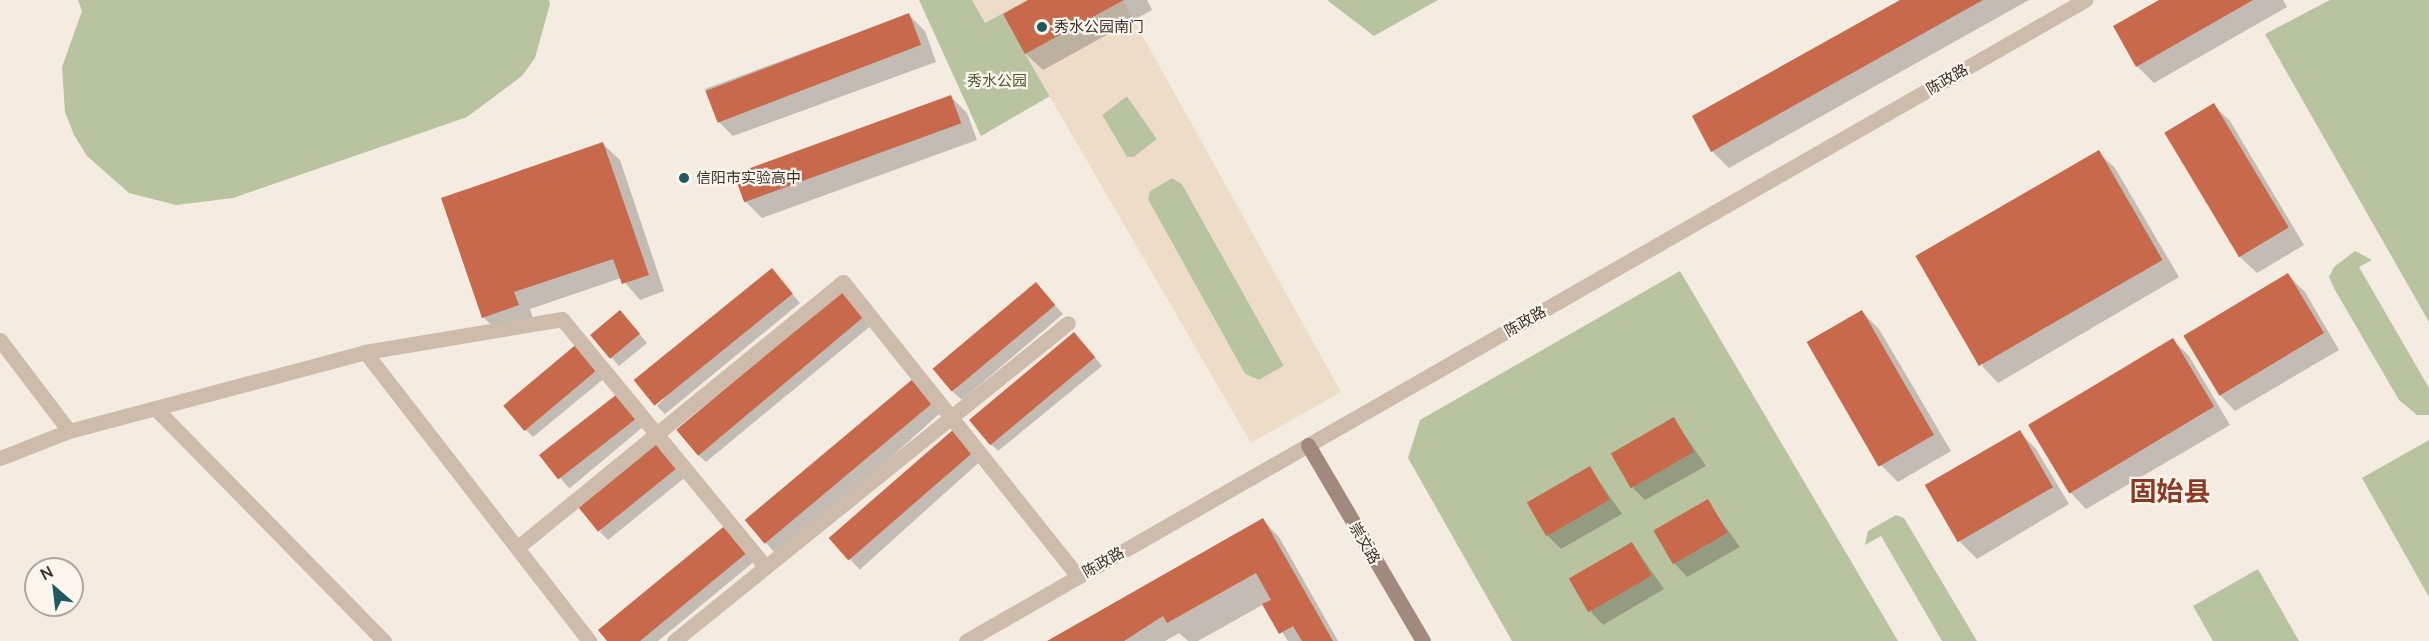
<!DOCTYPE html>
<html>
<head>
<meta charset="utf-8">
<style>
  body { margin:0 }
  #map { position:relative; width:2429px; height:641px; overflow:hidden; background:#f4ebe1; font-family:Manrope,"Noto Sans SC",sans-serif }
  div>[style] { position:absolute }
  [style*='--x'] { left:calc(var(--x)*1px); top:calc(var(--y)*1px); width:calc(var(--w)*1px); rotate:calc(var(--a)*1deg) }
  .green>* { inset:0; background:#b8c4a0 }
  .plaza>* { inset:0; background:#ecdcc8 }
  .shadow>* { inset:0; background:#0003; transform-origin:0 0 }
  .building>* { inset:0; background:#c8694b; transform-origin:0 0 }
  .minor>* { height:15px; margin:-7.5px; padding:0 7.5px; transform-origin:7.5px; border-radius:7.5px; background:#cdbbac }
  .tertiary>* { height:15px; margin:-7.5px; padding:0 7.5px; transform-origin:7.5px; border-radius:7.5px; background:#cdbbac }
  .secondary>* { height:15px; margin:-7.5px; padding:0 7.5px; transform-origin:7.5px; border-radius:7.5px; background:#a18a7d }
  .dots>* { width:16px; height:16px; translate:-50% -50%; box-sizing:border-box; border:3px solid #fbf5ee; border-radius:50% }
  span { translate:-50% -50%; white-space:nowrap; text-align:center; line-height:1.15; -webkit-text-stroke:4.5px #fbf5ee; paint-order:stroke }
  .poi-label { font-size:15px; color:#3b302b }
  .left { translate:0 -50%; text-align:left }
  .street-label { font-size:15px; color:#3b302b }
  .park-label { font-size:15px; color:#4a5a2e }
  .town-label { font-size:27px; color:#8c3b22; font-weight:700 }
  .north { position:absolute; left:24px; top:557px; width:60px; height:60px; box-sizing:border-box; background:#fbf5ee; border:2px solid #aea6a0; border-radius:50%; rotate:332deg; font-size:16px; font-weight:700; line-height:24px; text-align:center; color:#3b302b }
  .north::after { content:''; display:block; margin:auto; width:21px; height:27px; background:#1f5a5e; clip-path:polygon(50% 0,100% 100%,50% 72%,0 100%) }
</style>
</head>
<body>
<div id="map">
  <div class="green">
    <div style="clip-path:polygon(78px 0,549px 0,550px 4px,535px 58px,522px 76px,467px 117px,233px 198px,176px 205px,129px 193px,87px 156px,74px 135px,65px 112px,62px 67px,82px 11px)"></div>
    <div style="clip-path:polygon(919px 0,1028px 0,1003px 14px,1050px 96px,981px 136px)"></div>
    <div style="clip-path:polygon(1327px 0,1438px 0,1374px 36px)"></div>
    <div style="clip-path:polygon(2330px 0,2429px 0,2429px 322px,2265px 34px)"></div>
    <div style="clip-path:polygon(1127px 96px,1157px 139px,1134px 157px,1127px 157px,1102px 115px)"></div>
    <div style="clip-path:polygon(1172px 178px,1182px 184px,1284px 366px,1259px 380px,1245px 374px,1147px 199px,1150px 191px)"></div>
    <div style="clip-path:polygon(2355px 251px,2372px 260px,2359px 267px,2429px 388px,2429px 415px,2417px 415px,2399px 400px,2335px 290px,2329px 277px,2334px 267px)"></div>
    <div style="clip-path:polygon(1680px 271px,1898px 641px,1512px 641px,1408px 458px,1420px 420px)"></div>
    <div style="clip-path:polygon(2429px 440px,2429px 597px,2362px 478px)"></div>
    <div style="clip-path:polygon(1896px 515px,1904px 518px,1977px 641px,1942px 641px,1881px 536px,1865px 545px,1868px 531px)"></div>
    <div style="clip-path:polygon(2258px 569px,2299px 641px,2213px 641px,2193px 606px)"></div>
  </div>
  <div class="plaza">
    <div style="clip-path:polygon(972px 0,1028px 0,985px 23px)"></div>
    <div style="clip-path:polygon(evenodd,1123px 1px,1341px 392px,1251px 443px,1025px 54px,1123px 1px,1127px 96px,1157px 139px,1134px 157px,1127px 157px,1102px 115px,1127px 96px,1123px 1px,1172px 178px,1182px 184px,1284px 366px,1259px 380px,1245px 374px,1148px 199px,1150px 191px,1172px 178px)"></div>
  </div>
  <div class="shadow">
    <div style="clip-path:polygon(1030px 0,1147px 0,1152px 10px,1043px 70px,1026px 54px,1005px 14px)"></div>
    <div style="clip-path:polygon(1903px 0,2029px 0,1729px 168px,1712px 151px)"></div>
    <div style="clip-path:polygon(2162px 0,2283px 0,2287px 7px,2154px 83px,2137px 66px)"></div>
    <div style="clip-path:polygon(908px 14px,925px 31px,936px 62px,733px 136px,717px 120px,705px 89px)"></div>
    <div style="clip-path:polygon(951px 97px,967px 113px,977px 140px,762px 218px,745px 201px)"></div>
    <div style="clip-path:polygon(2213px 105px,2230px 121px,2304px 245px,2257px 273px,2240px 257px,2166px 132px)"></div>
    <div style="clip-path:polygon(603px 144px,620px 160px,664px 291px,640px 300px,621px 278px,530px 309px,534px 322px,500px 333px,483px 317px)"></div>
    <div style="clip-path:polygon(2098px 152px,2115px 168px,2179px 277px,1998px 383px,1982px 366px)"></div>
    <div style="clip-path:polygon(2288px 275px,2305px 292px,2339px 350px,2235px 411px,2219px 394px)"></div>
    <div style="clip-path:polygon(780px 279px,800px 303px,665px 414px,657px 406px)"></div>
    <div style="clip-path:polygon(844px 291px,873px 324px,706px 462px,697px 454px)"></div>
    <div style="clip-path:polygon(1044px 293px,1063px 314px,962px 400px,953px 392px)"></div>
    <div style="clip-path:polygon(1862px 312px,1879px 329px,1951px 451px,1898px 482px,1881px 465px)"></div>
    <div style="clip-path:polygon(628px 320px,647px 343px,619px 366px,592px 335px)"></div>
    <div style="clip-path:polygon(2173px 340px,2189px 356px,2230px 425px,2086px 509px,2070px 492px,2029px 424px)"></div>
    <div style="clip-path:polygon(1083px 343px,1102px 366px,998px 451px,990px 443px)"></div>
    <div style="clip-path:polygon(579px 344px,607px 376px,533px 437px,525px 429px)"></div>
    <div style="left:914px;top:380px;width:42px;height:219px;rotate:48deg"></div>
    <div style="left:621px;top:393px;width:40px;height:101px;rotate:50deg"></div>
    <div style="clip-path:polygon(1674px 419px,1706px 466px,1645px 500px,1633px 488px)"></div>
    <div style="left:954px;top:431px;width:40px;height:163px;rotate:48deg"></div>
    <div style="clip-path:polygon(2020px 432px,2036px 449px,2069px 504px,1977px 559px,1960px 542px)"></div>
    <div style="clip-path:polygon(659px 442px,688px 475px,608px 540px,600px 532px)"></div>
    <div style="clip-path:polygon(1590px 468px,1622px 514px,1561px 549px,1548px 536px)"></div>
    <div style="clip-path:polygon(1707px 501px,1740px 547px,1687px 577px,1675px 564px)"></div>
    <div style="clip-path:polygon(1263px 520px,1279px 537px,1338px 641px,1288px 641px,1264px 604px,1198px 641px,1188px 641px,1179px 633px,1165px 641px,1050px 641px)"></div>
    <div style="clip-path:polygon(727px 526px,756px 560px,658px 641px,609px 641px)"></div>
    <div style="clip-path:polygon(1632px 543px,1664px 589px,1603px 625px,1591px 612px)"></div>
  </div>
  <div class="building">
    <div style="clip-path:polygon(1028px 0,1124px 0,1025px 54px,1003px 14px)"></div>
    <div style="clip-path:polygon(1900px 0,1983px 0,1711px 152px,1692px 116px)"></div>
    <div style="clip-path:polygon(2159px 0,2253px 0,2136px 67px,2113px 26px)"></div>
    <div style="left:909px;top:13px;width:34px;height:218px;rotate:69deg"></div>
    <div style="left:951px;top:95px;width:30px;height:231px;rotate:70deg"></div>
    <div style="left:2214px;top:103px;width:145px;height:58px;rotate:59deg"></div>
    <div style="clip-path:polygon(603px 142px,649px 275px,622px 284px,613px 259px,514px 292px,519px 305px,482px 318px,441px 198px)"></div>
    <div style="left:2099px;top:150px;width:127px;height:212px;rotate:60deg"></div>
    <div style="left:772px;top:268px;width:33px;height:178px;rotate:51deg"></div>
    <div style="left:2288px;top:273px;width:70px;height:122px;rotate:59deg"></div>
    <div style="left:1036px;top:282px;width:30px;height:135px;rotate:50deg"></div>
    <div style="left:844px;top:289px;width:34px;height:219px;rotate:50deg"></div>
    <div style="left:620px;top:310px;width:31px;height:39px;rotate:50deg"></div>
    <div style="left:1862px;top:310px;width:144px;height:64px;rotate:60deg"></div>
    <div style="left:1074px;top:332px;width:33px;height:137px;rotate:50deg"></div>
    <div style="left:2173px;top:338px;width:80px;height:169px;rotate:59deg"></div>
    <div style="left:579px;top:342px;width:33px;height:99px;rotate:50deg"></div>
    <div style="left:914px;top:378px;width:31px;height:221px;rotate:50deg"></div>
    <div style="left:621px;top:391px;width:31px;height:104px;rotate:52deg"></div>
    <div style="left:1674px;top:417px;width:40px;height:73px;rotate:60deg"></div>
    <div style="left:954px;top:429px;width:30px;height:166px;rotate:49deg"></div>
    <div style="left:2020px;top:430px;width:66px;height:110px;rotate:60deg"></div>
    <div style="left:659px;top:440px;width:33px;height:105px;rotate:51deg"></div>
    <div style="left:1590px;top:466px;width:39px;height:73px;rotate:60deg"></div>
    <div style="left:1708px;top:499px;width:39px;height:63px;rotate:60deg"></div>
    <div style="clip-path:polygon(1263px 518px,1333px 641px,1302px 641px,1293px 626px,1279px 634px,1262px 604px,1271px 600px,1256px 573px,1167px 623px,1163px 616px,1124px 641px,1047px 641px)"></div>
    <div style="clip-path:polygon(727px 524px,749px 551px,640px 641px,607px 641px,598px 630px)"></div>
    <div style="left:1632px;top:542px;width:39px;height:73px;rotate:60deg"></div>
  </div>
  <div class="minor">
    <div style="--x:0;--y:340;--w:114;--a:52.8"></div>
    <div style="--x:69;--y:431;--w:306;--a:-14.9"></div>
    <div style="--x:365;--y:352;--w:200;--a:-9.5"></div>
    <div style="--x:562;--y:319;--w:321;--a:50.6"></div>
    <div style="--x:365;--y:352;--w:366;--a:52.2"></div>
    <div style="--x:155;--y:408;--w:327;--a:45.5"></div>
    <div style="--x:0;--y:458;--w:74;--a:-21.4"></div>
    <div style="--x:518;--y:547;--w:419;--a:-39.2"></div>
    <div style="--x:843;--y:282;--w:376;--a:51.4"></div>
    <div style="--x:674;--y:641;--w:506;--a:-38.91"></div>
  </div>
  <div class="tertiary">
    <div style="--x:966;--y:641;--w:1290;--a:-29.81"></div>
  </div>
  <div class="secondary">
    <div style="--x:1308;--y:445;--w:227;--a:59.6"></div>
  </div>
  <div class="dots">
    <div style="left:1042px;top:27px;background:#1f5a5e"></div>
    <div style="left:684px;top:178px;background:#1f5a5e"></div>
  </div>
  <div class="poi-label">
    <span class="left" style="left:1054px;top:27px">秀水公园南门</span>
    <span class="left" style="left:696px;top:178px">信阳市实验高中</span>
  </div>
  <div class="street-label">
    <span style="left:1947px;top:79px;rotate:-30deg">陈政路</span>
    <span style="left:1525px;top:321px;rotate:-30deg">陈政路</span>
    <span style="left:1365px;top:543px;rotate:60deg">崇文路</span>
    <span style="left:1103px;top:562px;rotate:-30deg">陈政路</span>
  </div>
  <div class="park-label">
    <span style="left:997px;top:81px">秀水公园</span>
  </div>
  <div class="town-label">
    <span style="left:2170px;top:491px">固始县</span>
  </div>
  <div class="north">N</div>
</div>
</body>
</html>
